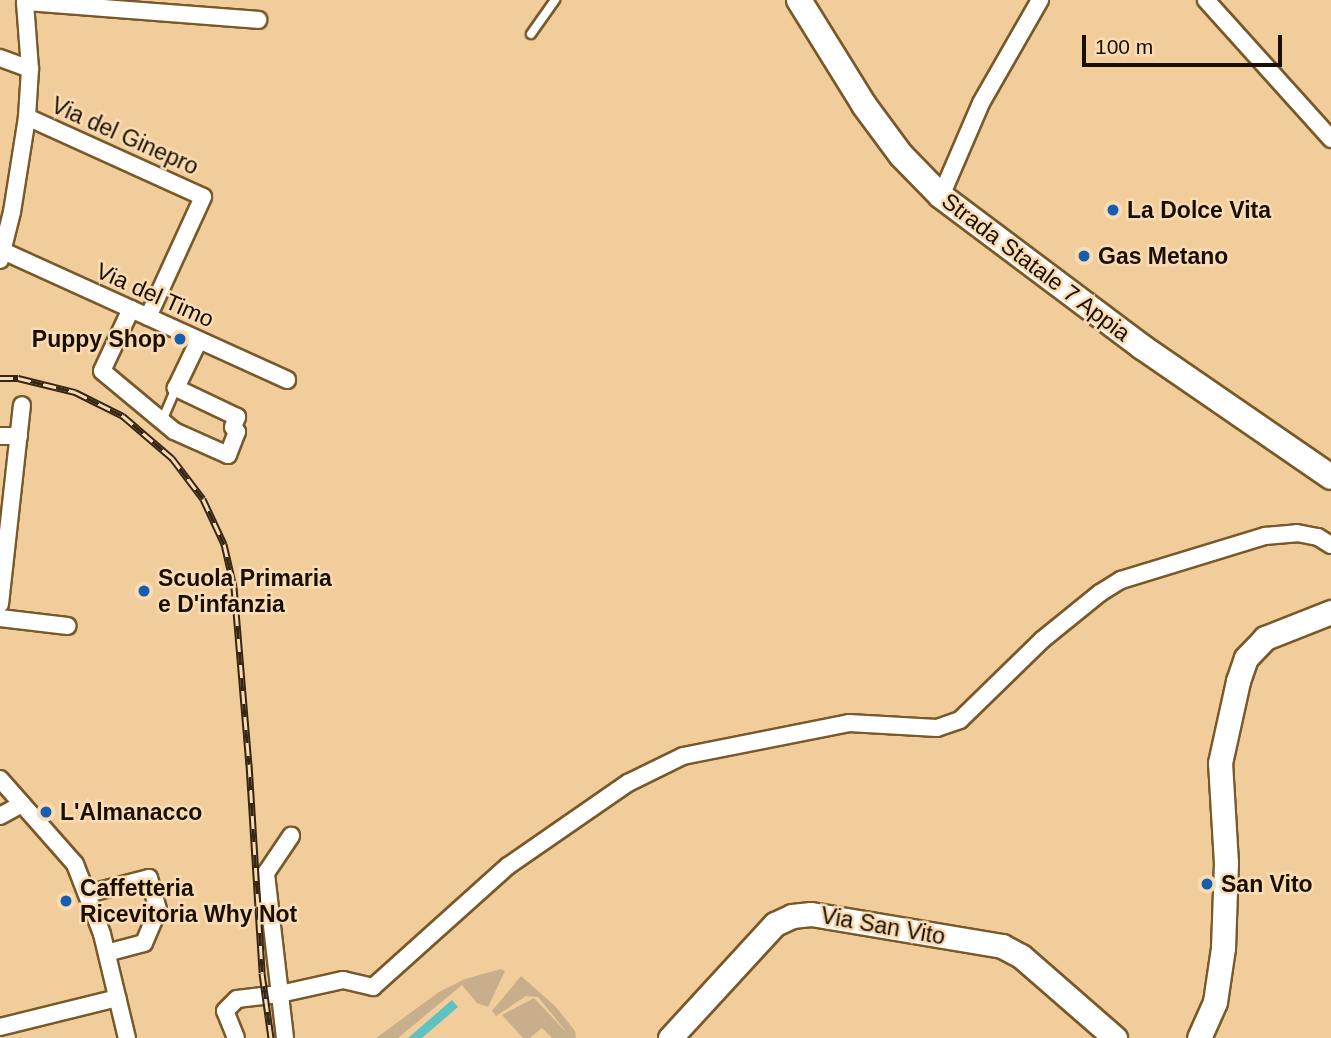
<!DOCTYPE html>
<html>
<head>
<meta charset="utf-8">
<style>
  body { margin:0 }
  #map { position:relative; width:1331px; height:1038px; overflow:hidden; background:#f2cd9c; font-family:Arial,sans-serif }
  div>[style] { position:absolute }
  [style*='--x'] { left:calc(var(--x)*1px); top:calc(var(--y)*1px); width:calc(var(--w)*1px); rotate:calc(var(--a)*1deg) }
  .green>* { inset:0; background:#c8ae8b }
  .water>* { inset:0; background:#60c1c1 }
  .roads { filter:drop-shadow(2px 0 #785929) drop-shadow(-2px 0 #785929) drop-shadow(0 2px #785929) drop-shadow(0 -2px #785929) }
  .lane>* { height:8px; margin:-4px; padding:0 4px; transform-origin:4px; border-radius:4px; background:#fff }
  .street>* { height:16px; margin:-8px; padding:0 8px; transform-origin:8px; border-radius:8px; background:#fff }
  .secondary>* { height:23px; margin:-11.5px; padding:0 11.5px; transform-origin:11.5px; border-radius:11.5px; background:#fff }
  .primary>* { height:24px; margin:-12px; padding:0 12px; transform-origin:12px; border-radius:12px; background:#fff }
  .rail>* { height:7px; margin-top:-3.5px; transform-origin:0; background:repeating-linear-gradient(90deg,#f9dcb4 0 13px,#352513 0 26px); box-sizing:border-box; border-block:2px solid #352513 }
  .dots>* { width:19px; height:19px; translate:-50% -50%; box-sizing:border-box; border:4px solid #f9dcb4; border-radius:50% }
  span { translate:-50% -50%; white-space:nowrap; text-align:center; line-height:1.15; -webkit-text-stroke:5px #f9dcb4; paint-order:stroke }
  .street-label { font-size:23px; color:#1a0e00 }
  .poi-label { font-size:23px; color:#1a0e00; font-weight:700 }
  .left { translate:0 -50%; text-align:left }
  .right { translate:-100% -50%; text-align:right }
  .scale { position:absolute; left:1082px; top:35px; width:200px; height:32px; box-sizing:border-box; border:4px solid #1a0e00; border-top:0; padding-left:9px; font-size:21px; line-height:24px; white-space:nowrap; color:#1a0e00; -webkit-text-stroke:5px #f9dcb4; paint-order:stroke }
</style>
</head>
<body>
<div id="map">
  <div class="green">
    <div style="clip-path:polygon(501px 969px,505px 971px,488px 1007px,477px 1003px,462px 985px,398px 1038px,376px 1038px,439px 992px,465px 979px)"></div>
    <div style="clip-path:polygon(521px 976px,556px 1007px,575px 1031px,576px 1038px,552px 1038px,542px 1028px,530px 1038px,523px 1038px,502px 1015px,534px 998px,569px 1035px,538px 997px,526px 996px,496px 1016px,492px 1011px)"></div>
  </div>
  <div class="water">
    <div style="clip-path:polygon(452px 1000px,458px 1007px,422px 1038px,408px 1038px)"></div>
  </div>
  <div class="roads">
    <div class="lane">
      <div style="--x:531;--y:34;--w:42;--a:-54.8"></div>
      <div style="--x:162;--y:421;--w:36;--a:-67"></div>
    </div>
    <div class="street">
      <div style="--x:1206;--y:0;--w:187;--a:48"></div>
      <div style="--x:0;--y:58;--w:32;--a:20"></div>
      <div style="--x:27;--y:117;--w:193;--a:24.4"></div>
      <div style="--x:203;--y:197;--w:132;--a:114.6"></div>
      <div style="--x:941;--y:196;--w:101;--a:-66.7"></div>
      <div style="--x:981;--y:103;--w:119;--a:-60.2"></div>
      <div style="--x:3;--y:251;--w:312;--a:24.4"></div>
      <div style="--x:0;--y:260;--w:49;--a:-76"></div>
      <div style="--x:12;--y:212;--w:96;--a:-81"></div>
      <div style="--x:27;--y:117;--w:48;--a:-86.4"></div>
      <div style="--x:30;--y:69;--w:67;--a:-94.3"></div>
      <div style="--x:25;--y:2;--w:234;--a:4.4"></div>
      <div style="--x:131;--y:309;--w:68;--a:115.1"></div>
      <div style="--x:102;--y:371;--w:94;--a:39.8"></div>
      <div style="--x:174;--y:431;--w:59;--a:24"></div>
      <div style="--x:228;--y:455;--w:25;--a:-69"></div>
      <div style="--x:237;--y:432;--w:6;--a:-129"></div>
      <div style="--x:233;--y:427;--w:11;--a:-68"></div>
      <div style="--x:237;--y:417;--w:68;--a:-154.6"></div>
      <div style="--x:176;--y:388;--w:53;--a:-64.4"></div>
      <div style="--x:0;--y:436;--w:19;--a:0"></div>
      <div style="--x:0;--y:604;--w:200;--a:-83.7"></div>
      <div style="--x:0;--y:618;--w:68;--a:6.7"></div>
      <div style="--x:0;--y:779;--w:113;--a:48.6"></div>
      <div style="--x:75;--y:864;--w:75;--a:68.9"></div>
      <div style="--x:102;--y:934;--w:107;--a:76.5"></div>
      <div style="--x:0;--y:816;--w:25;--a:-29"></div>
      <div style="--x:87;--y:894;--w:64;--a:-14.5"></div>
      <div style="--x:149;--y:878;--w:33;--a:74"></div>
      <div style="--x:158;--y:910;--w:36;--a:113"></div>
      <div style="--x:144;--y:943;--w:38;--a:165"></div>
      <div style="--x:0;--y:1027;--w:121;--a:-13.9"></div>
      <div style="--x:236;--y:1038;--w:29;--a:-112"></div>
      <div style="--x:225;--y:1011;--w:17;--a:-45"></div>
      <div style="--x:237;--y:999;--w:43;--a:-6.6"></div>
      <div style="--x:280;--y:994;--w:65;--a:-12.5"></div>
      <div style="--x:343;--y:980;--w:31;--a:13"></div>
      <div style="--x:373;--y:987;--w:181;--a:-41.9"></div>
      <div style="--x:508;--y:866;--w:146;--a:-34.7"></div>
      <div style="--x:628;--y:783;--w:61;--a:-26.1"></div>
      <div style="--x:683;--y:756;--w:169;--a:-11.2"></div>
      <div style="--x:849;--y:723;--w:88;--a:3.3"></div>
      <div style="--x:937;--y:728;--w:24;--a:-19"></div>
      <div style="--x:960;--y:720;--w:115;--a:-44.3"></div>
      <div style="--x:1042;--y:640;--w:75;--a:-39"></div>
      <div style="--x:1100;--y:593;--w:25;--a:-32"></div>
      <div style="--x:1121;--y:580;--w:151;--a:-17"></div>
      <div style="--x:1265;--y:536;--w:32;--a:-5"></div>
      <div style="--x:1297;--y:533;--w:21;--a:11"></div>
      <div style="--x:1318;--y:537;--w:15;--a:32"></div>
      <div style="--x:285;--y:1038;--w:166;--a:-96.6"></div>
      <div style="--x:266;--y:873;--w:45;--a:-56"></div>
    </div>
    <div class="secondary">
      <div style="--x:670;--y:1038;--w:155;--a:-47.4"></div>
      <div style="--x:775;--y:924;--w:19;--a:-25"></div>
      <div style="--x:792;--y:916;--w:19;--a:-6"></div>
      <div style="--x:811;--y:914;--w:194;--a:9.5"></div>
      <div style="--x:1002;--y:946;--w:21;--a:28"></div>
      <div style="--x:1021;--y:956;--w:125;--a:41.1"></div>
      <div style="--x:1199;--y:1038;--w:39;--a:-66"></div>
      <div style="--x:1215;--y:1002;--w:55;--a:-81.6"></div>
      <div style="--x:1223;--y:948;--w:85;--a:-88"></div>
      <div style="--x:1226;--y:863;--w:100;--a:-93.4"></div>
      <div style="--x:1220;--y:763;--w:84;--a:-77.6"></div>
      <div style="--x:1238;--y:681;--w:24;--a:-71"></div>
      <div style="--x:1246;--y:658;--w:28;--a:-46"></div>
      <div style="--x:1265;--y:638;--w:71;--a:-21.5"></div>
    </div>
    <div class="primary">
      <div style="--x:799;--y:0;--w:123;--a:58.2"></div>
      <div style="--x:864;--y:105;--w:62;--a:53.5"></div>
      <div style="--x:901;--y:155;--w:57;--a:45.7"></div>
      <div style="--x:941;--y:196;--w:251;--a:36.9"></div>
      <div style="--x:1142;--y:347;--w:229;--a:34.5"></div>
    </div>
  </div>
  <div class="rail">
    <div style="--x:0;--y:378;--w:18;--a:0"></div>
    <div style="--x:18;--y:378;--w:59;--a:13.8"></div>
    <div style="--x:75;--y:392;--w:54;--a:26.6"></div>
    <div style="--x:123;--y:416;--w:65;--a:40.6"></div>
    <div style="--x:172;--y:458;--w:51;--a:52.9"></div>
    <div style="--x:203;--y:499;--w:50;--a:65"></div>
    <div style="--x:224;--y:544;--w:44;--a:76.9"></div>
    <div style="--x:234;--y:587;--w:178;--a:85.2"></div>
    <div style="--x:249;--y:764;--w:209;--a:86.4"></div>
    <div style="--x:262;--y:973;--w:66;--a:82.1"></div>
  </div>
  <div class="dots">
    <div style="left:1113px;top:210px;background:#175eae"></div>
    <div style="left:1084px;top:256px;background:#175eae"></div>
    <div style="left:180px;top:339px;background:#175eae"></div>
    <div style="left:144px;top:591px;background:#175eae"></div>
    <div style="left:46px;top:812px;background:#175eae"></div>
    <div style="left:1207px;top:884px;background:#175eae"></div>
    <div style="left:66px;top:901px;background:#175eae"></div>
  </div>
  <div class="street-label">
    <span style="left:125px;top:136px;rotate:24deg">Via del Ginepro</span>
    <span style="left:1036px;top:267px;rotate:37deg">Strada Statale 7 Appia</span>
    <span style="left:155px;top:295px;rotate:24deg">Via del Timo</span>
    <span style="left:883px;top:926px;rotate:10deg">Via San Vito</span>
  </div>
  <div class="poi-label">
    <span class="left" style="left:1127px;top:210px">La Dolce Vita</span>
    <span class="left" style="left:1098px;top:256px">Gas Metano</span>
    <span class="right" style="left:166px;top:339px">Puppy Shop</span>
    <span class="left" style="left:158px;top:591px">Scuola Primaria<br>e D'infanzia</span>
    <span class="left" style="left:60px;top:812px">L'Almanacco</span>
    <span class="left" style="left:1221px;top:884px">San Vito</span>
    <span class="left" style="left:80px;top:901px">Caffetteria<br>Ricevitoria Why Not</span>
  </div>
  <div class="scale">100 m</div>
</div>
</body>
</html>
